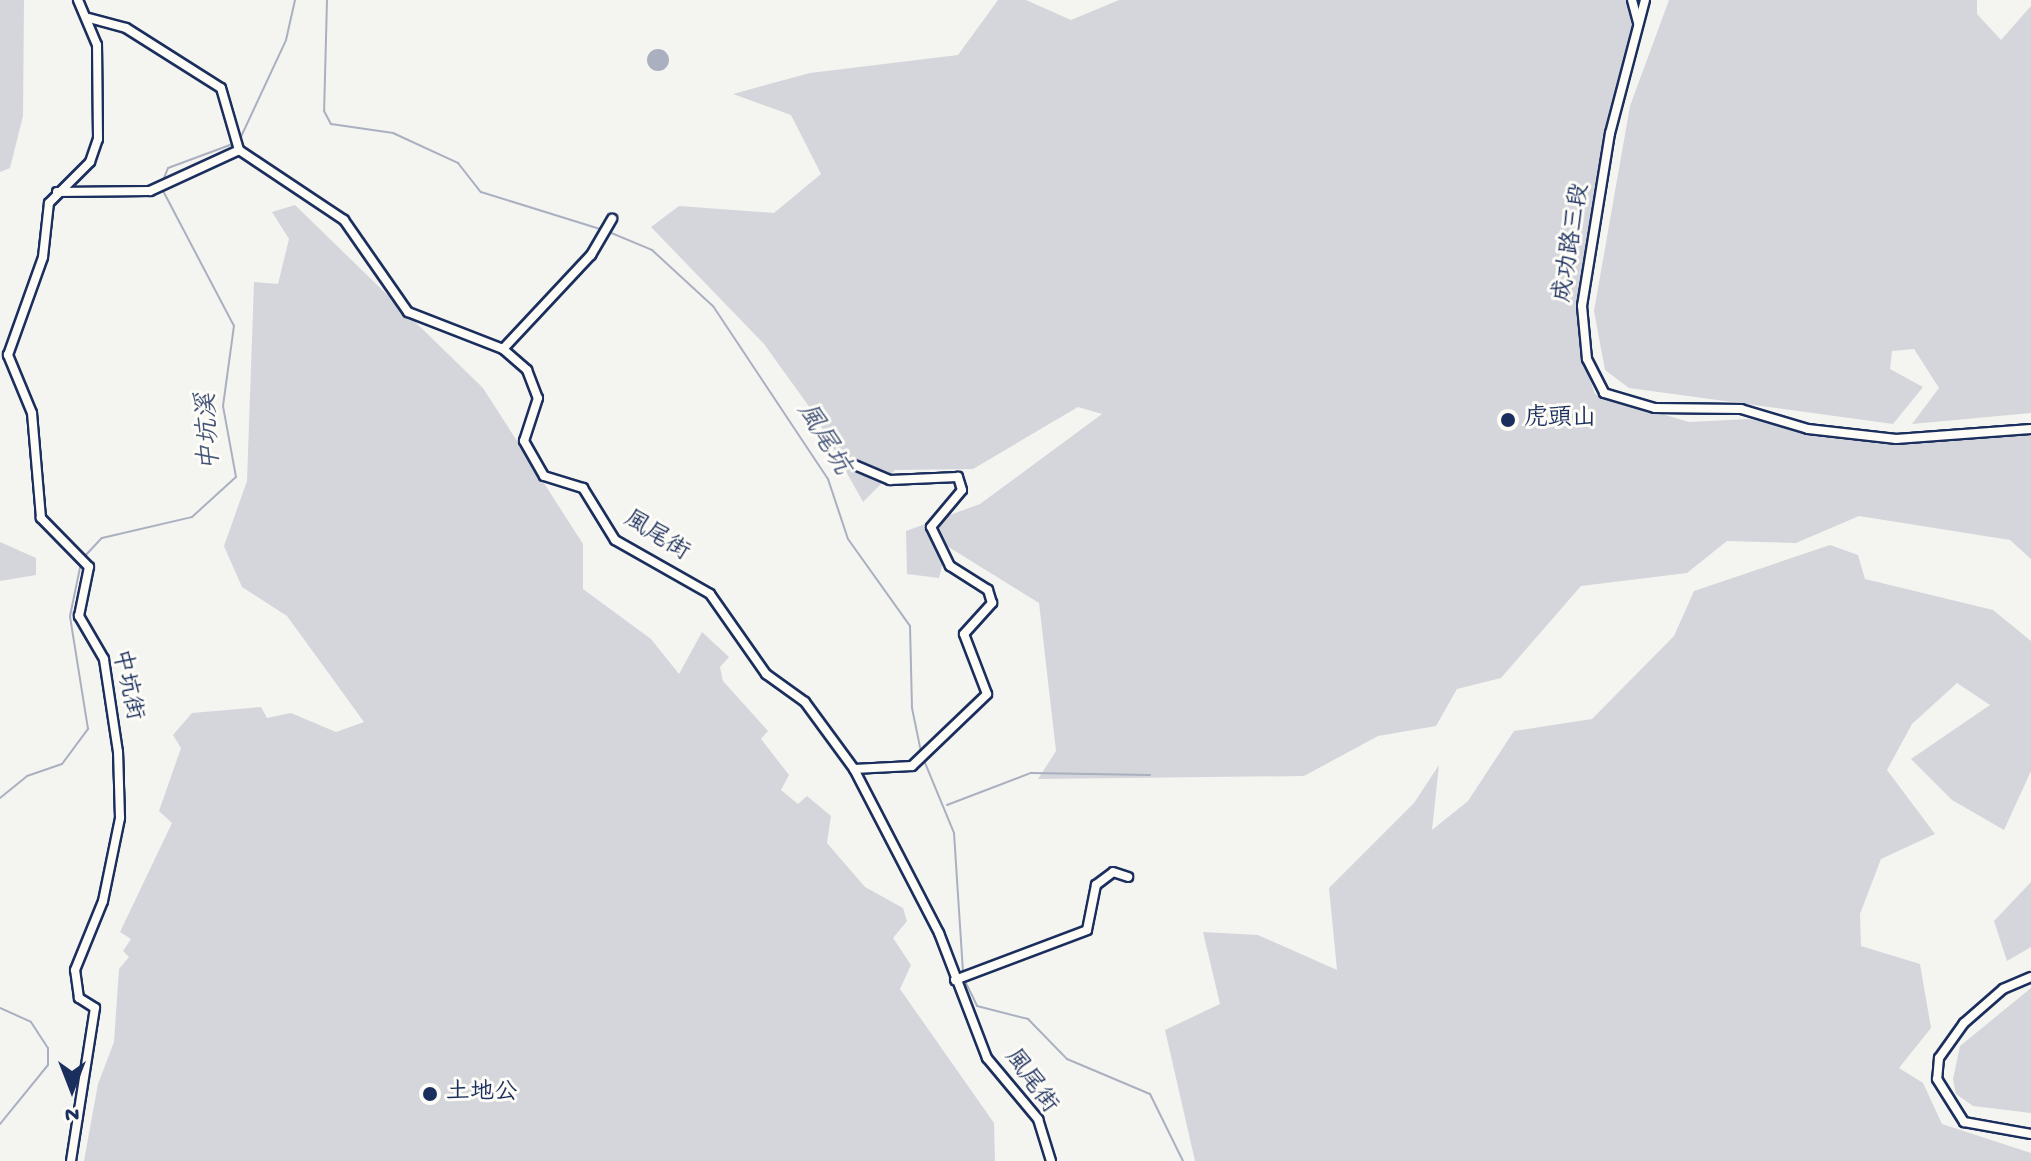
<!DOCTYPE html>
<html>
<head>
<meta charset="utf-8">
<style>
  body { margin:0 }
  #map { position:relative; width:2031px; height:1161px; overflow:hidden; background:#f4f4f1; font-family:"Gochi Hand","LXGW WenKai TC",sans-serif }
  div>[style] { position:absolute }
  [style*='--x'] { left:calc(var(--x)*1px); top:calc(var(--y)*1px); width:calc(var(--w)*1px); rotate:calc(var(--a)*1deg) }
  .green>* { inset:0; background:#d4d6db }
  .water>* { inset:0; background:#aab0bf }
  .round { border-radius:50% }
  .stream>* { height:2px; margin:-1px; padding:0 1px; transform-origin:1px; border-radius:1px; background:#aab0bf }
  .roads { filter:drop-shadow(2px 0 #1b2f5e) drop-shadow(-2px 0 #1b2f5e) drop-shadow(0 2px #1b2f5e) drop-shadow(0 -2px #1b2f5e) }
  .minor>* { height:8px; margin:-4px; padding:0 4px; transform-origin:4px; border-radius:4px; background:#fdfcf7 }
  .dots>* { width:22px; height:22px; translate:-50% -50%; box-sizing:border-box; border:4px solid #fdfcf7; border-radius:50% }
  span { translate:-50% -50%; white-space:nowrap; text-align:center; line-height:1.15; -webkit-text-stroke:6px #fdfcf7; paint-order:stroke }
  .street-label { font-size:24px; color:#1b2f5e }
  .poi-label { font-size:24px; color:#1b2f5e }
  .left { translate:0 -50%; text-align:left }
  .water-label { font-size:26px; color:#46567b; font-style:italic }
  .north { position:absolute; left:32px; top:1049px; width:80px; height:80px; -webkit-text-stroke:6px #fdfcf7; paint-order:stroke; rotate:180deg; font-size:22px; font-weight:700; line-height:32px; text-align:center; color:#1b2f5e }
  .north::after { content:''; display:block; margin:auto; width:28px; height:36px; background:#1b2f5e; clip-path:polygon(50% 0,100% 100%,50% 72%,0 100%) }
</style>
</head>
<body>
<div id="map">
  <div class="green">
    <div style="clip-path:polygon(0 0,24px 0,23px 116px,10px 168px,0 172px)"></div>
    <div style="clip-path:polygon(998px 0,1026px 0,1071px 20px,1119px 0,1626px 0,1633px 31px,1579px 302px,1581px 355px,1595px 394px,1689px 422px,1749px 419px,1881px 444px,2031px 433px,2031px 559px,2010px 540px,1859px 516px,1796px 543px,1727px 541px,1687px 573px,1581px 586px,1501px 678px,1457px 689px,1436px 726px,1378px 736px,1304px 776px,1038px 779px,1056px 751px,1039px 603px,947px 546px,939px 578px,907px 574px,906px 531px,980px 504px,1102px 414px,1078px 407px,973px 469px,895px 470px,863px 502px,813px 412px,764px 344px,651px 227px,679px 206px,774px 213px,821px 174px,791px 115px,733px 94px,810px 73px,958px 55px)"></div>
    <div style="clip-path:polygon(1669px 0,1977px 0,1977px 14px,2001px 40px,2031px 6px,2031px 413px,1912px 424px,1939px 388px,1914px 349px,1892px 351px,1890px 369px,1923px 387px,1893px 424px,1629px 388px,1605px 370px,1594px 311px,1630px 106px)"></div>
    <div style="clip-path:polygon(295px 205px,483px 388px,583px 544px,583px 589px,651px 639px,679px 674px,702px 632px,729px 657px,720px 667px,723px 681px,768px 731px,761px 739px,789px 775px,781px 790px,798px 804px,807px 796px,831px 816px,827px 843px,865px 887px,903px 908px,907px 921px,893px 938px,911px 965px,900px 989px,994px 1123px,995px 1161px,84px 1161px,98px 1084px,114px 1042px,119px 969px,129px 957px,123px 951px,131px 939px,120px 932px,172px 823px,159px 811px,181px 748px,173px 735px,192px 713px,261px 707px,267px 718px,291px 713px,336px 732px,364px 722px,287px 616px,242px 587px,224px 546px,247px 481px,254px 282px,278px 284px,289px 239px,272px 212px)"></div>
    <div style="clip-path:polygon(0 542px,36px 558px,36px 575px,0 581px)"></div>
    <div style="clip-path:polygon(1830px 545px,1858px 555px,1865px 579px,1993px 610px,2031px 641px,2031px 771px,2004px 830px,1952px 800px,1911px 759px,1990px 705px,1957px 683px,1912px 724px,1887px 770px,1935px 834px,1881px 859px,1860px 914px,1861px 946px,1920px 964px,1931px 1028px,1899px 1068px,1923px 1083px,1942px 1124px,2031px 1153px,2031px 1161px,1195px 1161px,1165px 1030px,1220px 1004px,1203px 932px,1258px 935px,1337px 970px,1329px 888px,1414px 803px,1439px 765px,1432px 830px,1468px 801px,1514px 731px,1592px 719px,1674px 636px,1694px 591px)"></div>
    <div style="clip-path:polygon(2031px 882px,2031px 947px,2007px 961px,1994px 921px)"></div>
    <div style="clip-path:polygon(2031px 988px,2031px 1113px,1973px 1106px,1956px 1094px,1953px 1079px,1960px 1046px)"></div>
  </div>
  <div class="water">
    <div class="round" style="left:647px;top:49px;width:22px;height:22px"></div>
  </div>
  <div class="stream">
    <div style="--x:327;--y:0;--w:111;--a:91.5"></div>
    <div style="--x:324;--y:111;--w:15;--a:62"></div>
    <div style="--x:331;--y:124;--w:63;--a:8.3"></div>
    <div style="--x:393;--y:133;--w:72;--a:24.8"></div>
    <div style="--x:458;--y:163;--w:37;--a:52"></div>
    <div style="--x:481;--y:192;--w:128;--a:17.3"></div>
    <div style="--x:239;--y:141;--w:111;--a:-65"></div>
    <div style="--x:286;--y:40;--w:41;--a:-77.3"></div>
    <div style="--x:162;--y:183;--w:16;--a:-68"></div>
    <div style="--x:168;--y:168;--w:69;--a:-20.3"></div>
    <div style="--x:609;--y:232;--w:47;--a:22.7"></div>
    <div style="--x:652;--y:250;--w:83;--a:42.6"></div>
    <div style="--x:713;--y:306;--w:208;--a:56.4"></div>
    <div style="--x:828;--y:479;--w:63;--a:71.6"></div>
    <div style="--x:848;--y:539;--w:107;--a:54.5"></div>
    <div style="--x:910;--y:626;--w:82;--a:88.6"></div>
    <div style="--x:912;--y:708;--w:45;--a:78.4"></div>
    <div style="--x:84;--y:557;--w:26;--a:-47"></div>
    <div style="--x:102;--y:538;--w:92;--a:-13.1"></div>
    <div style="--x:192;--y:517;--w:59;--a:-42.3"></div>
    <div style="--x:236;--y:477;--w:72;--a:-100.4"></div>
    <div style="--x:223;--y:406;--w:81;--a:-82.2"></div>
    <div style="--x:234;--y:326;--w:155;--a:-117.7"></div>
    <div style="--x:923;--y:758;--w:81;--a:67.5"></div>
    <div style="--x:954;--y:833;--w:140;--a:86.3"></div>
    <div style="--x:0;--y:798;--w:35;--a:-39"></div>
    <div style="--x:27;--y:776;--w:37;--a:-19"></div>
    <div style="--x:62;--y:764;--w:44;--a:-53.4"></div>
    <div style="--x:88;--y:729;--w:114;--a:-99.1"></div>
    <div style="--x:70;--y:616;--w:54;--a:-78.3"></div>
    <div style="--x:947;--y:805;--w:90;--a:-20.9"></div>
    <div style="--x:1031;--y:773;--w:119;--a:1"></div>
    <div style="--x:964;--y:979;--w:30;--a:64"></div>
    <div style="--x:977;--y:1006;--w:53;--a:14.3"></div>
    <div style="--x:1028;--y:1019;--w:56;--a:45.7"></div>
    <div style="--x:1067;--y:1059;--w:90;--a:22.9"></div>
    <div style="--x:1150;--y:1094;--w:75;--a:63.8"></div>
    <div style="--x:0;--y:1008;--w:34;--a:24"></div>
    <div style="--x:31;--y:1022;--w:31;--a:57"></div>
    <div style="--x:48;--y:1048;--w:17;--a:90"></div>
    <div style="--x:48;--y:1065;--w:76;--a:129.1"></div>
  </div>
  <div class="roads">
    <div class="minor">
      <div style="--x:1632;--y:0;--w:24;--a:75"></div>
      <div style="--x:1645;--y:0;--w:138;--a:104.7"></div>
      <div style="--x:1610;--y:133;--w:175;--a:99.2"></div>
      <div style="--x:1582;--y:306;--w:53;--a:84.6"></div>
      <div style="--x:1587;--y:359;--w:38;--a:63"></div>
      <div style="--x:1604;--y:393;--w:53;--a:16.4"></div>
      <div style="--x:1655;--y:408;--w:86;--a:0.7"></div>
      <div style="--x:1741;--y:409;--w:70;--a:16.6"></div>
      <div style="--x:1808;--y:429;--w:89;--a:6.5"></div>
      <div style="--x:1896;--y:439;--w:135;--a:-4.2"></div>
      <div style="--x:89;--y:18;--w:38;--a:15"></div>
      <div style="--x:126;--y:28;--w:112;--a:32.3"></div>
      <div style="--x:221;--y:88;--w:65;--a:73.8"></div>
      <div style="--x:239;--y:150;--w:126;--a:33.7"></div>
      <div style="--x:344;--y:220;--w:112;--a:55.2"></div>
      <div style="--x:408;--y:312;--w:102;--a:21.3"></div>
      <div style="--x:503;--y:349;--w:32;--a:41"></div>
      <div style="--x:527;--y:370;--w:30;--a:69"></div>
      <div style="--x:538;--y:398;--w:45;--a:108"></div>
      <div style="--x:524;--y:441;--w:40;--a:60.3"></div>
      <div style="--x:544;--y:476;--w:41;--a:17.1"></div>
      <div style="--x:583;--y:488;--w:61;--a:58.4"></div>
      <div style="--x:615;--y:540;--w:109;--a:29.6"></div>
      <div style="--x:710;--y:594;--w:98;--a:55"></div>
      <div style="--x:766;--y:674;--w:48;--a:35.7"></div>
      <div style="--x:805;--y:702;--w:83;--a:53.8"></div>
      <div style="--x:854;--y:769;--w:185;--a:62.6"></div>
      <div style="--x:939;--y:933;--w:134;--a:69"></div>
      <div style="--x:987;--y:1058;--w:80;--a:50.1"></div>
      <div style="--x:1038;--y:1119;--w:44;--a:72.8"></div>
      <div style="--x:57;--y:192;--w:93;--a:-0.6"></div>
      <div style="--x:150;--y:191;--w:98;--a:-24.7"></div>
      <div style="--x:503;--y:349;--w:129;--a:-46.9"></div>
      <div style="--x:591;--y:255;--w:42;--a:-59.7"></div>
      <div style="--x:854;--y:769;--w:58;--a:-3"></div>
      <div style="--x:912;--y:766;--w:104;--a:-43.8"></div>
      <div style="--x:987;--y:694;--w:64;--a:-111"></div>
      <div style="--x:964;--y:634;--w:42;--a:-47.9"></div>
      <div style="--x:992;--y:603;--w:14;--a:-107"></div>
      <div style="--x:988;--y:590;--w:45;--a:-147.7"></div>
      <div style="--x:950;--y:566;--w:43;--a:-116"></div>
      <div style="--x:931;--y:527;--w:48;--a:-50"></div>
      <div style="--x:962;--y:490;--w:14;--a:-107"></div>
      <div style="--x:958;--y:477;--w:68;--a:177.5"></div>
      <div style="--x:890;--y:480;--w:38;--a:-157"></div>
      <div style="--x:2031;--y:977;--w:30;--a:157"></div>
      <div style="--x:2003;--y:989;--w:52;--a:138.9"></div>
      <div style="--x:1964;--y:1023;--w:43;--a:125.5"></div>
      <div style="--x:1939;--y:1058;--w:21;--a:95"></div>
      <div style="--x:1937;--y:1079;--w:51;--a:57.9"></div>
      <div style="--x:1964;--y:1122;--w:68;--a:10.2"></div>
      <div style="--x:955;--y:980;--w:141;--a:-20.7"></div>
      <div style="--x:1087;--y:930;--w:46;--a:-78.7"></div>
      <div style="--x:1096;--y:885;--w:21;--a:-37"></div>
      <div style="--x:1113;--y:872;--w:16;--a:18"></div>
      <div style="--x:71;--y:1161;--w:155;--a:-81.1"></div>
      <div style="--x:95;--y:1008;--w:19;--a:-148"></div>
      <div style="--x:79;--y:998;--w:28;--a:-98"></div>
      <div style="--x:75;--y:970;--w:74;--a:-67.9"></div>
      <div style="--x:103;--y:901;--w:85;--a:-78.4"></div>
      <div style="--x:120;--y:818;--w:66;--a:-91.7"></div>
      <div style="--x:118;--y:752;--w:94;--a:-98.6"></div>
      <div style="--x:104;--y:659;--w:50;--a:-120.2"></div>
      <div style="--x:79;--y:616;--w:50;--a:-78.5"></div>
      <div style="--x:89;--y:567;--w:69;--a:-134.4"></div>
      <div style="--x:41;--y:518;--w:105;--a:-94.9"></div>
      <div style="--x:32;--y:413;--w:63;--a:-112.5"></div>
      <div style="--x:8;--y:355;--w:104;--a:-70.3"></div>
      <div style="--x:43;--y:257;--w:54;--a:-83.7"></div>
      <div style="--x:49;--y:203;--w:58;--a:-45"></div>
      <div style="--x:90;--y:162;--w:24;--a:-71"></div>
      <div style="--x:98;--y:139;--w:94;--a:-90.6"></div>
      <div style="--x:97;--y:45;--w:49;--a:-112.9"></div>
    </div>
  </div>
  <div class="dots">
    <div style="left:1508px;top:420px;background:#1b2f5e"></div>
    <div style="left:430px;top:1094px;background:#1b2f5e"></div>
  </div>
  <div class="street-label">
    <span style="left:1573px;top:243px;rotate:-81deg">成功路三段</span>
    <span style="left:656px;top:537px;rotate:32deg">風尾街</span>
    <span style="left:126px;top:685px;rotate:78deg">中坑街</span>
    <span style="left:1030px;top:1082px;rotate:54deg">風尾街</span>
  </div>
  <div class="poi-label">
    <span class="left" style="left:1524px;top:420px">虎頭山</span>
    <span class="left" style="left:446px;top:1094px">土地公</span>
  </div>
  <div class="water-label">
    <span style="left:211px;top:432px;rotate:-93deg">中坑溪</span>
    <span style="left:822px;top:440px;rotate:59deg">風尾坑</span>
  </div>
  <div class="north">N</div>
</div>
</body>
</html>
